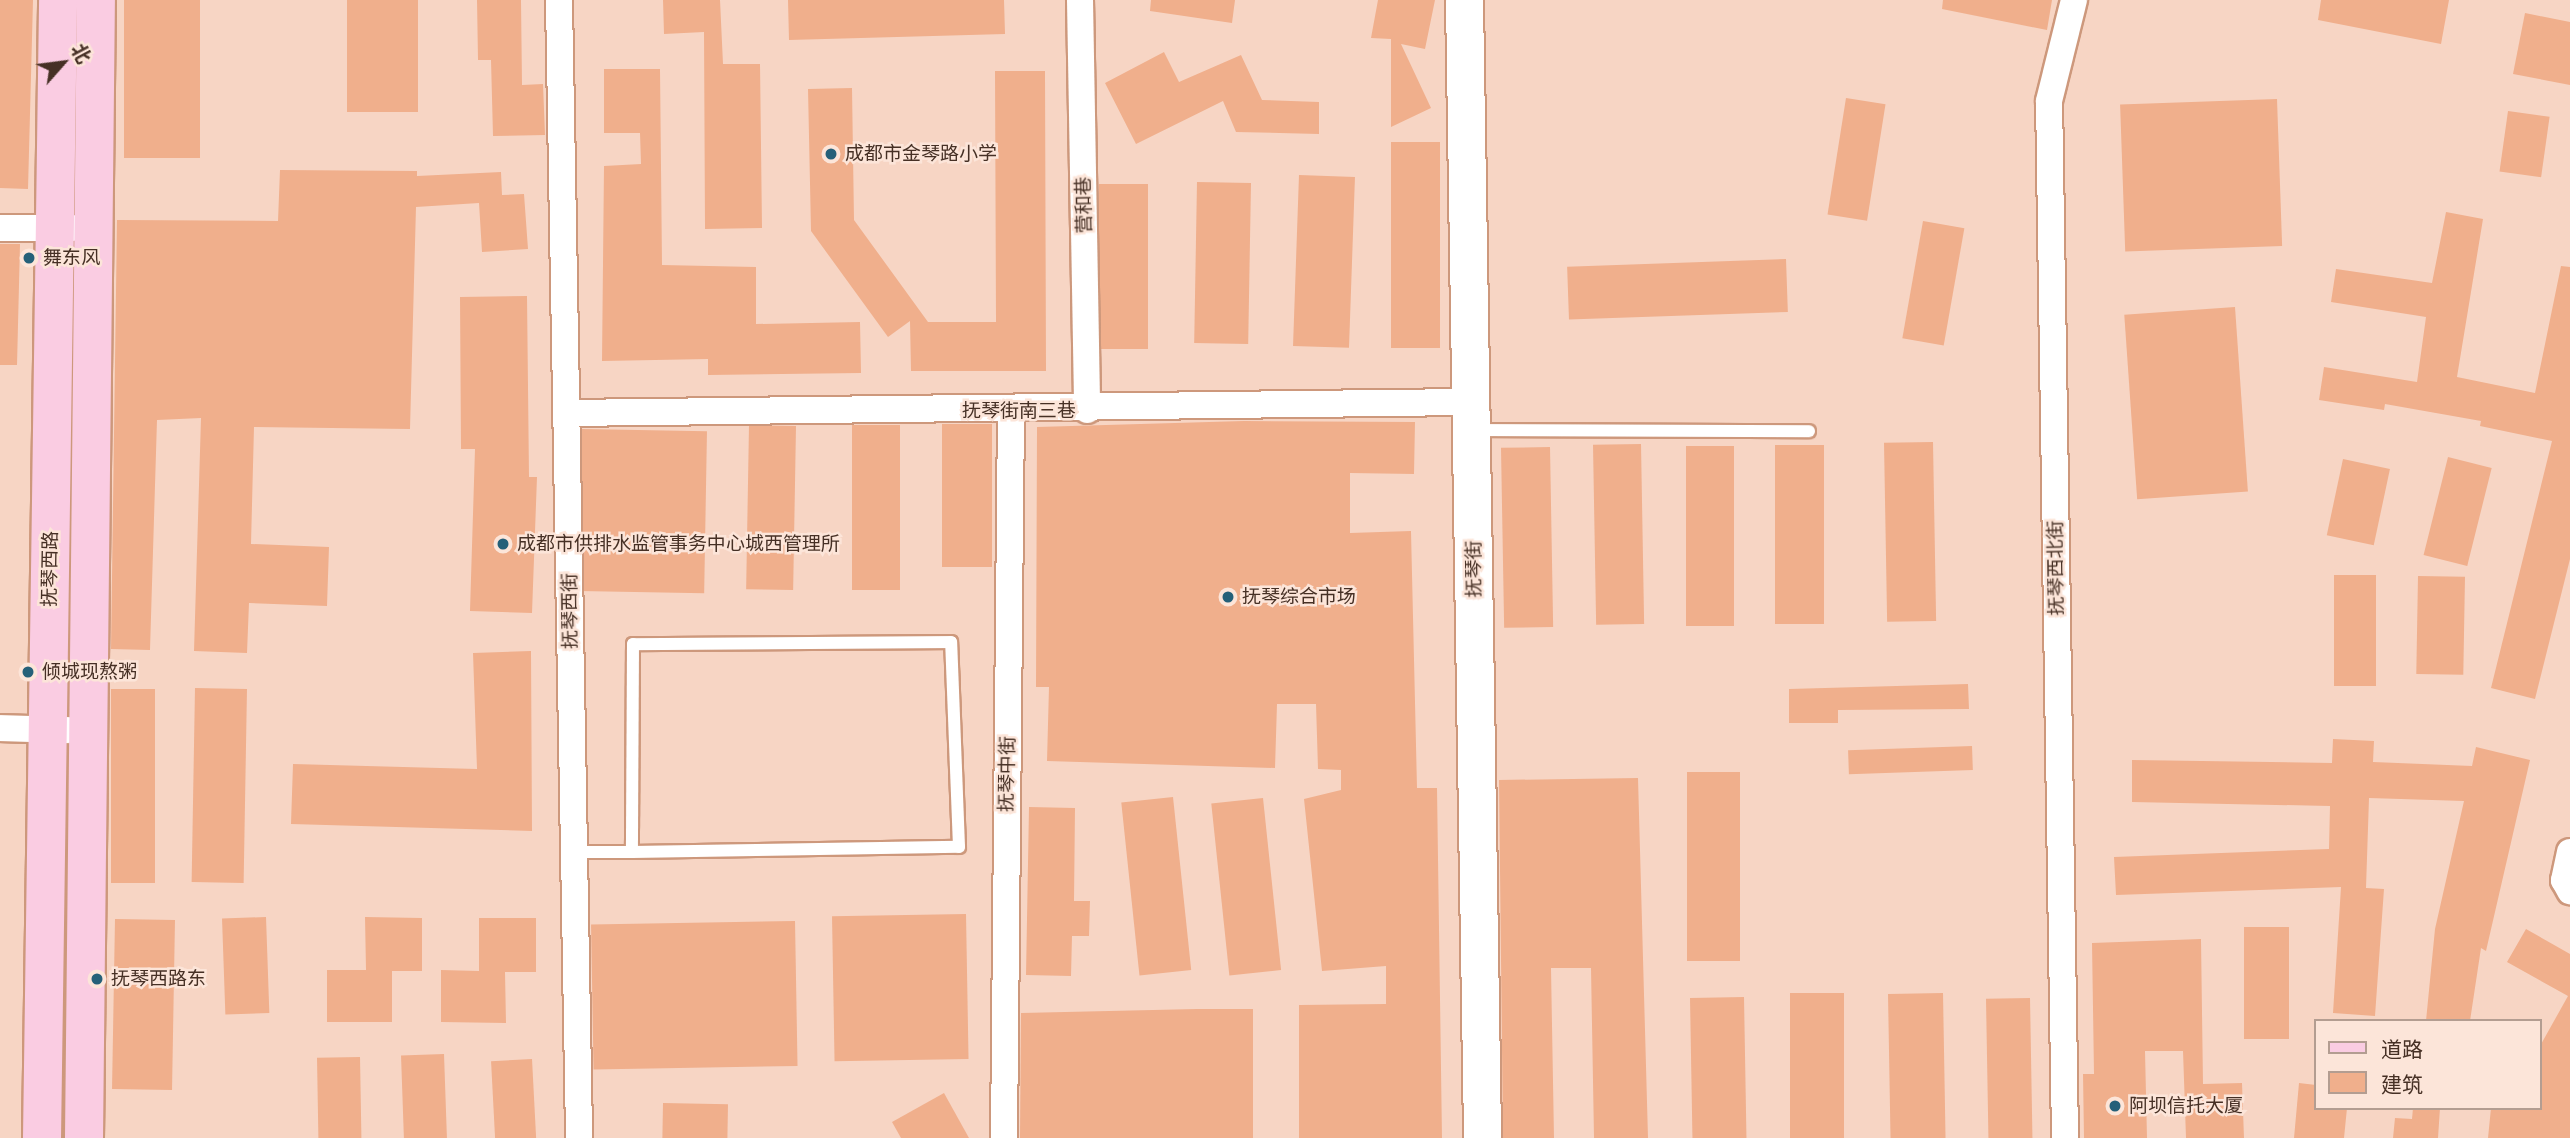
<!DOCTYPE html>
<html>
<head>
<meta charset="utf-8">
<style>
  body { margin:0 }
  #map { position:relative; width:2570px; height:1138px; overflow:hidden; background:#f7d5c4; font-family:Mulish,"Noto Sans SC",sans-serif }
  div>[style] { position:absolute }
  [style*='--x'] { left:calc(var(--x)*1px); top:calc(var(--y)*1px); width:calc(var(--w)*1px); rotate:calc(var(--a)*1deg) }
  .building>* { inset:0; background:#f0af8c; transform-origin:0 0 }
  .roads { filter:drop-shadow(2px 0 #cd987c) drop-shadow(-2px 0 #cd987c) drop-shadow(0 2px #cd987c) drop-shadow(0 -2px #cd987c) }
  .lane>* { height:12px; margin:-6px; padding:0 6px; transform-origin:6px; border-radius:6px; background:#fff }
  .street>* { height:26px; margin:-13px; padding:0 13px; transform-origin:13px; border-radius:13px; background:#fff }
  .secondary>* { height:37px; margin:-18.5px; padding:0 18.5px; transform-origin:18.5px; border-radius:18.5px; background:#fff }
  .primary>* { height:38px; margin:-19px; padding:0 19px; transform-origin:19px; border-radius:19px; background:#facce2 }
  .dots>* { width:19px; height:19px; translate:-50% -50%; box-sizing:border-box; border:4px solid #fce5d9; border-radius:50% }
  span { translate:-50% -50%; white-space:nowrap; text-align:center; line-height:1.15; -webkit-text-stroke:5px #fce5d9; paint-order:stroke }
  .poi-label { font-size:19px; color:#463025 }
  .left { translate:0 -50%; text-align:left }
  .street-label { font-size:19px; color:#463025 }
  .legend { position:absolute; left:2314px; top:1019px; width:228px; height:91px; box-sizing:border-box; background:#fce5d9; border:2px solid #b39d91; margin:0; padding:9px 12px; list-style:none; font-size:21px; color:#463025 }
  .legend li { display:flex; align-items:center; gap:14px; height:35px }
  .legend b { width:35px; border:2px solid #b39d91 }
  .north { position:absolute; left:28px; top:28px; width:70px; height:70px; -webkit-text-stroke:5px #fce5d9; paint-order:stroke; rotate:62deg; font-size:19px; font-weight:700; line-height:28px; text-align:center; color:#463025 }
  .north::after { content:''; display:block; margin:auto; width:24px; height:32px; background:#463025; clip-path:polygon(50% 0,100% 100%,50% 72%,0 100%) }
</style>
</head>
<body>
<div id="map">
  <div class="building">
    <div style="clip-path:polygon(0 0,33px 0,28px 189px,0 188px)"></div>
    <div style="left:124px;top:0;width:76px;height:158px"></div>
    <div style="left:347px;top:0;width:71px;height:112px"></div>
    <div style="clip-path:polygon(477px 0,521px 0,522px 85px,543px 84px,545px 135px,493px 136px,491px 60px,478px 60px)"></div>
    <div style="clip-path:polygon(663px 0,720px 0,723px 64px,760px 64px,762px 228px,705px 229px,704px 32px,664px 34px)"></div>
    <div style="clip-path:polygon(788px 0,1004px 0,1005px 34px,789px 40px)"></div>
    <div style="clip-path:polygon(1151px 0,1235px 0,1232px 23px,1150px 11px)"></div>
    <div style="clip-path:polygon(1378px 0,1435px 0,1425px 49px,1401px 44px,1431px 108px,1391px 127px,1391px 39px,1371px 38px)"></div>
    <div style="clip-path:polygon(1943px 0,2052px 0,2047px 30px,1942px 9px)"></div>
    <div style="clip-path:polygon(2321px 0,2449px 0,2441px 44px,2318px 20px)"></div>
    <div style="clip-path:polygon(2525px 13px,2570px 22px,2570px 85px,2513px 74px)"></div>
    <div style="clip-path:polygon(1164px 52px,1179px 82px,1241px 55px,1262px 100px,1319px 102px,1319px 134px,1236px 132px,1223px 101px,1136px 144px,1105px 83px)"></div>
    <div style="clip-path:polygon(604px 69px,660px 69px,662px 265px,756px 267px,756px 324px,860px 322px,861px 373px,708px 375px,708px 359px,602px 361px,604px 166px,641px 164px,640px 133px,604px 133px)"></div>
    <div style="clip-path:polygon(995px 71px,1045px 71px,1046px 371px,911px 371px,910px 321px,888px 337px,811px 231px,808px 89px,852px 88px,854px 220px,928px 322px,996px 322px)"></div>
    <div style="left:1846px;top:98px;width:40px;height:118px;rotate:9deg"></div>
    <div style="left:2277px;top:99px;width:147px;height:157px;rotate:88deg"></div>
    <div style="left:2508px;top:111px;width:42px;height:61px;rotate:8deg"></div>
    <div style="left:1391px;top:142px;width:49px;height:206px"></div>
    <div style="clip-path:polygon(280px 170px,417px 171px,417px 176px,501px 172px,502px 195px,524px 194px,528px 249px,482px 252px,479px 203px,416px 207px,410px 429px,254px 427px,251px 544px,329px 547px,327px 606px,249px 603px,247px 653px,194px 651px,201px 418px,157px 420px,150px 650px,111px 649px,117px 220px,278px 221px)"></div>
    <div style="left:1299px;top:175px;width:56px;height:171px;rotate:2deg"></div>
    <div style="left:1197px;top:182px;width:54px;height:161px;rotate:1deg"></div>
    <div style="left:1099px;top:184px;width:49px;height:165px"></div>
    <div style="clip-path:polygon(2446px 212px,2483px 219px,2457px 377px,2535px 393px,2561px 266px,2570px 267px,2570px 559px,2535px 699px,2491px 688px,2552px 441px,2480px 426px,2481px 421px,2385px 404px,2384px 410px,2319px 400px,2324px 367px,2417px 382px,2426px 317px,2331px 302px,2336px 269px,2432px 283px)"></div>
    <div style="left:1923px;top:221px;width:42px;height:119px;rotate:10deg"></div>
    <div style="clip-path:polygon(0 244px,20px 244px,17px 365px,0 365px)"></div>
    <div style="left:1786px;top:259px;width:53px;height:219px;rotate:88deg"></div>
    <div style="clip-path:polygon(527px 296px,529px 477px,537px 477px,532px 613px,470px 611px,475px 449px,461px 449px,460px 297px)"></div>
    <div style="left:2235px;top:307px;width:185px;height:111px;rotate:86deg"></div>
    <div style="clip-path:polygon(1244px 421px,1415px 422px,1414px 474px,1350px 473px,1350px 533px,1411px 531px,1417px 788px,1437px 788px,1442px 1138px,1299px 1138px,1299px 1005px,1386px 1004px,1386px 966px,1322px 971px,1304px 799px,1341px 790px,1341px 770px,1318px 769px,1316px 704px,1277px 704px,1275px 768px,1047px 761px,1049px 687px,1036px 687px,1037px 427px)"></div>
    <div style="left:942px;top:424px;width:50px;height:143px"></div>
    <div style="left:852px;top:425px;width:48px;height:165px"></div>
    <div style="left:796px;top:426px;width:164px;height:47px;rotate:91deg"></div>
    <div style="left:582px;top:429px;width:125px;height:162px;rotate:1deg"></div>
    <div style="left:1933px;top:442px;width:179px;height:49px;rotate:89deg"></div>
    <div style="left:1641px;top:444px;width:180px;height:48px;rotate:89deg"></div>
    <div style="left:1775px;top:445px;width:49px;height:179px"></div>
    <div style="left:1686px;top:446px;width:48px;height:180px"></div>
    <div style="left:1550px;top:447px;width:180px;height:49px;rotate:89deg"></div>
    <div style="left:2448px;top:457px;width:45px;height:101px;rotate:14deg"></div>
    <div style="left:2343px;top:459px;width:48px;height:78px;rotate:12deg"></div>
    <div style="left:2334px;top:575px;width:42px;height:111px"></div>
    <div style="left:2418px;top:576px;width:47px;height:98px;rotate:1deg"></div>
    <div style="clip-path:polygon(531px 651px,532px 831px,291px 824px,293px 764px,477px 769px,473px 653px)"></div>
    <div style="clip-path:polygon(1968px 684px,1969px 709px,1838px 710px,1838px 723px,1789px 723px,1789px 689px)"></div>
    <div style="left:195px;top:688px;width:52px;height:194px;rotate:1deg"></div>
    <div style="left:111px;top:689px;width:44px;height:194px"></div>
    <div style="clip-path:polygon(2333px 739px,2374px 741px,2373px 762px,2472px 766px,2476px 747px,2530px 760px,2486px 951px,2481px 948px,2470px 1021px,2426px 1021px,2435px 929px,2464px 801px,2369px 798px,2366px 888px,2384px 889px,2375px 1016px,2333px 1013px,2341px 887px,2116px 895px,2114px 857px,2329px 849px,2330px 806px,2132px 802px,2132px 760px,2332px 763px)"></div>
    <div style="left:1972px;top:746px;width:24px;height:124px;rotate:88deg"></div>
    <div style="left:1687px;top:772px;width:53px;height:189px"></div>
    <div style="clip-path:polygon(1638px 778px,1648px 1138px,1594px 1138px,1591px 968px,1551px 968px,1554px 1138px,1503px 1138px,1499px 780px)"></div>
    <div style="left:1173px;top:797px;width:174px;height:52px;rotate:84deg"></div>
    <div style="left:1263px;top:798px;width:173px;height:52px;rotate:84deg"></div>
    <div style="clip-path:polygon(1029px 807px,1075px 808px,1074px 901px,1090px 901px,1089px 936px,1072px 936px,1071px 976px,1026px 975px)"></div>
    <div style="left:966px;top:914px;width:145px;height:134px;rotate:89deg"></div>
    <div style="left:266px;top:917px;width:96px;height:44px;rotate:88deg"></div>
    <div style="clip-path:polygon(365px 917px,422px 918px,422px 971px,392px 971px,392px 1022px,327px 1022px,327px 970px,366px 970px)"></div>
    <div style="clip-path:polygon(479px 918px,536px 918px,536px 972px,505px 972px,506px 1023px,441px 1022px,441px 970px,479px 971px)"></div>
    <div style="left:115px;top:919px;width:60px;height:170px;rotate:1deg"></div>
    <div style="left:795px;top:921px;width:145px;height:204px;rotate:89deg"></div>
    <div style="left:2244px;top:927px;width:45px;height:112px"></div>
    <div style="clip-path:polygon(2526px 929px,2570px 954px,2570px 1138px,2488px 1138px,2491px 1108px,2540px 1108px,2540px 1046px,2568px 996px,2507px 962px)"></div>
    <div style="clip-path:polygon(2201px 939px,2203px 1084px,2242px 1083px,2244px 1138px,2186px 1138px,2183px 1051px,2145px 1051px,2147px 1138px,2084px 1138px,2083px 1074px,2094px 1074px,2092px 943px)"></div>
    <div style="left:1790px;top:993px;width:54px;height:145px"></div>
    <div style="left:1943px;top:993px;width:145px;height:55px;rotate:89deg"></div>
    <div style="left:1744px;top:997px;width:141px;height:54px;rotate:89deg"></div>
    <div style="left:2030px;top:998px;width:140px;height:44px;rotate:89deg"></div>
    <div style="clip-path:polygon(1197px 1009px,1253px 1009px,1253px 1138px,1020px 1138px,1021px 1013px)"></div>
    <div style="left:444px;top:1054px;width:84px;height:43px;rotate:88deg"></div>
    <div style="left:360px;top:1057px;width:81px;height:43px;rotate:89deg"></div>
    <div style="left:532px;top:1059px;width:79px;height:41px;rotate:87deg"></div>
    <div style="clip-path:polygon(2299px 1083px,2316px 1085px,2316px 1108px,2347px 1108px,2344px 1138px,2294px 1138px)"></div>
    <div style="clip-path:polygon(944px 1093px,969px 1138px,901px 1138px,892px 1122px)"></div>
    <div style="left:663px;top:1103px;width:65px;height:35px;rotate:1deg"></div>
    <div style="clip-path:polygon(2413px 1108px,2440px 1108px,2438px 1138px,2393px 1138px,2395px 1118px,2412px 1119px)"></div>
  </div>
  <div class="roads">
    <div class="lane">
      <div style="--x:1472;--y:430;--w:337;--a:0.2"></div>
      <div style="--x:574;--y:852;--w:58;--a:0"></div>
      <div style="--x:632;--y:852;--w:327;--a:-0.9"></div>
      <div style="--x:959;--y:847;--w:205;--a:-92.2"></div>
      <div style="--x:951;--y:642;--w:318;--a:179.6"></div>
      <div style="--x:633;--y:644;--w:208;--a:90.3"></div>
    </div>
    <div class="street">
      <div style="--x:559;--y:0;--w:1138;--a:88.99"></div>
      <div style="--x:1080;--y:0;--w:410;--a:89"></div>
      <div style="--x:0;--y:228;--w:72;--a:0"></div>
      <div style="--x:566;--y:413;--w:906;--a:-0.7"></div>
      <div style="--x:0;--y:728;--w:68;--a:1.7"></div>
      <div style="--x:2570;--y:852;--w:29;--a:102"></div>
      <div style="--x:2564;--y:880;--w:13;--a:61"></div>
      <div style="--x:1004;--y:1138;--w:727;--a:-89.45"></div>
      <div style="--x:2065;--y:1138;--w:1037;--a:-90.88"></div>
      <div style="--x:2049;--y:101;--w:104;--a:-76.1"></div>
    </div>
    <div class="secondary">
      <div style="--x:1464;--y:0;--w:1138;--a:89.09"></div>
    </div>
    <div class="primary">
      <div style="--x:42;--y:1138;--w:1138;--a:-89.19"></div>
      <div style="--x:84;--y:1138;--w:1138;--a:-89.4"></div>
    </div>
  </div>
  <div class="dots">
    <div style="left:831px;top:154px;background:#256079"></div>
    <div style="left:29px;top:258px;background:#256079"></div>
    <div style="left:503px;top:544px;background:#256079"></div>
    <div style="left:1228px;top:597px;background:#256079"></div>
    <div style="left:28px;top:672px;background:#256079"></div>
    <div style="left:97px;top:979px;background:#256079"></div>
    <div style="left:2115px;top:1106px;background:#256079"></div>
  </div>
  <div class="poi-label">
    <span class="left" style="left:845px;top:154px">成都市金琴路小学</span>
    <span class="left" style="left:43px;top:258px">舞东风</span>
    <span class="left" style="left:517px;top:544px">成都市供排水监管事务中心城西管理所</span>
    <span class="left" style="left:1242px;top:597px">抚琴综合市场</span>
    <span class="left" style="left:42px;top:672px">倾城现熬粥</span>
    <span class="left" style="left:111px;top:979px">抚琴西路东</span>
    <span class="left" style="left:2129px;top:1106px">阿坝信托大厦</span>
  </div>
  <div class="street-label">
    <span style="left:1084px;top:205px;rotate:-91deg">营和巷</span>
    <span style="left:1019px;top:411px">抚琴街南三巷</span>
    <span style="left:2056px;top:568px;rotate:-91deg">抚琴西北街</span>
    <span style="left:50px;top:569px;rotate:-89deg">抚琴西路</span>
    <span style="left:1474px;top:569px;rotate:-91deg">抚琴街</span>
    <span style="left:570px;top:611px;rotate:-91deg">抚琴西街</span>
    <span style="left:1007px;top:774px;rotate:-89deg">抚琴中街</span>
  </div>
  <ul class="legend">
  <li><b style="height:9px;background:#facce2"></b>道路</li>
  <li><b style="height:19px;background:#f0af8c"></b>建筑</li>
  </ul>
  <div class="north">北</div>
</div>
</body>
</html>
